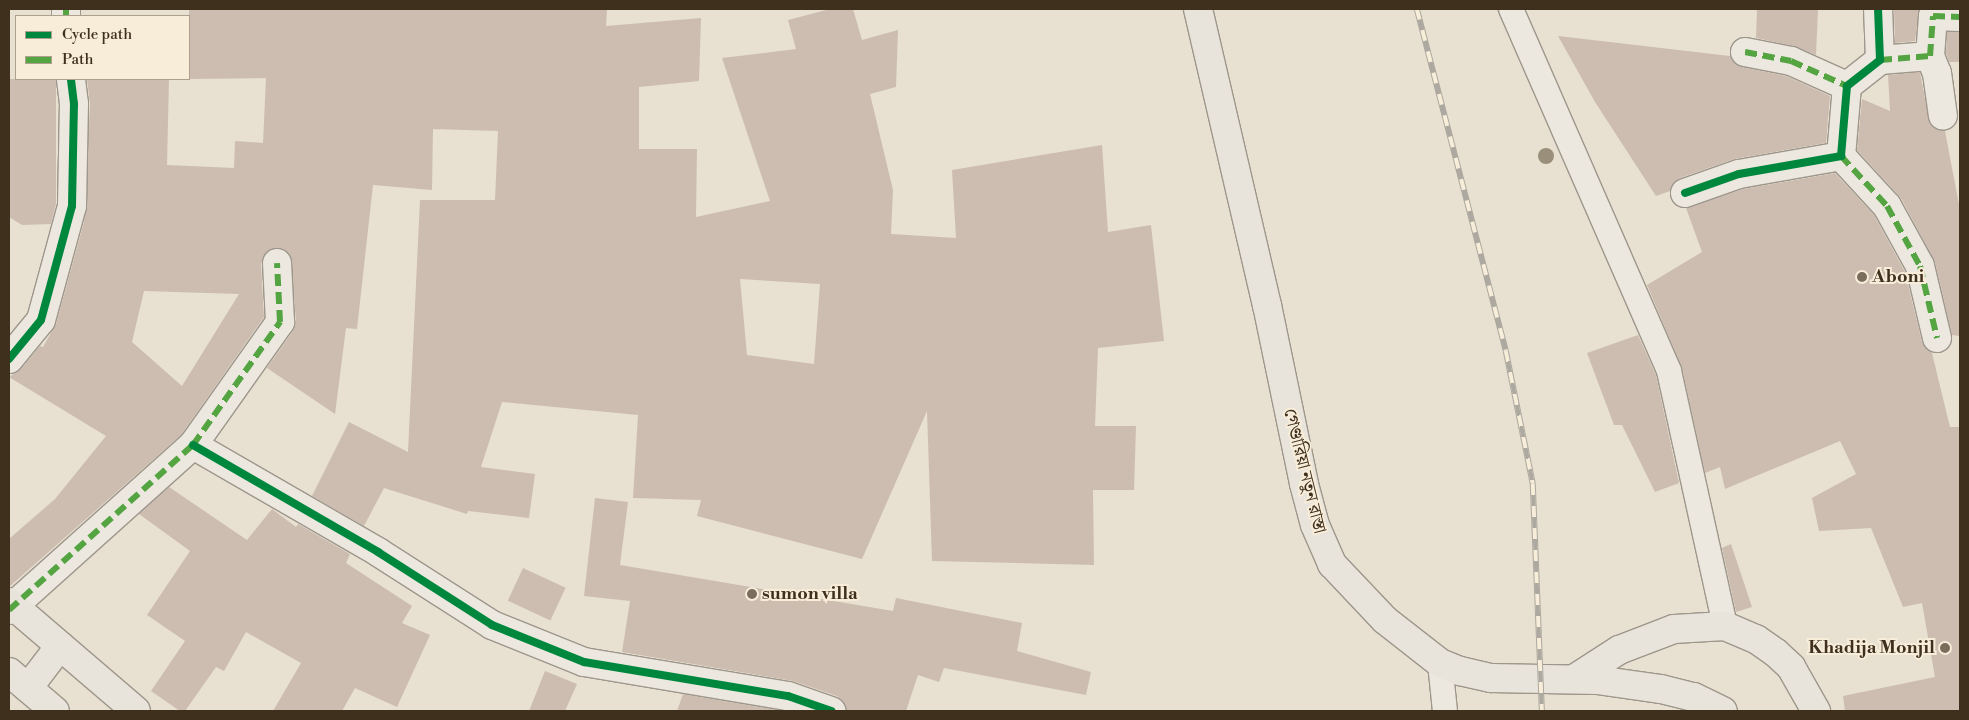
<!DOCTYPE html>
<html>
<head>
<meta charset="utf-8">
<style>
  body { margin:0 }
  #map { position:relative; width:1969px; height:720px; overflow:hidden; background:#e8e0d0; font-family:"Libre Bodoni","Noto Serif Bengali",serif }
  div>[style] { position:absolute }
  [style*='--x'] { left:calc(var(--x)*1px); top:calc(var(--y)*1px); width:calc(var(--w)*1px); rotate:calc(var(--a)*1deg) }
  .building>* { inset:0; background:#cdbdb1; transform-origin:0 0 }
  .roads { filter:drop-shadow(1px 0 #9d968b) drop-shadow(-1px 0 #9d968b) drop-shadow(0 1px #9d968b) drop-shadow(0 -1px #9d968b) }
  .service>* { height:24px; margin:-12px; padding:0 12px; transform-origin:12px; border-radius:12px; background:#ece8e0 }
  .minor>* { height:28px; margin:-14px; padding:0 14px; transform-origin:14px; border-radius:14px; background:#ece8e0 }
  .primary>* { height:28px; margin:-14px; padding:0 14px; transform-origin:14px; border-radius:14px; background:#e9e4db }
  .rail>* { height:5.5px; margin-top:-2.75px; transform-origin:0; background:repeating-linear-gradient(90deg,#f7edd9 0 11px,#ada9a0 0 22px); box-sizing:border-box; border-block:1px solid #ada9a0 }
  .quiet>* { height:6px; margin-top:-3px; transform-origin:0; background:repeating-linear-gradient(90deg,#54a441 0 12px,transparent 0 18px) }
  .cycleway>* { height:8px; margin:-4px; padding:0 4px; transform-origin:4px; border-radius:4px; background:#00873e }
  .trees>* { width:16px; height:16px; margin:-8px; border-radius:50%; background:#998f7a }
  .dots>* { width:14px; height:14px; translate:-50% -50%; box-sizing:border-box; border:2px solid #f7edd9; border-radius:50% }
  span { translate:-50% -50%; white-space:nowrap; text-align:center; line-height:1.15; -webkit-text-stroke:4px #f7edd9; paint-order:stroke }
  .poi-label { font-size:18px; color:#3f2f1d; font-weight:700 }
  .left { translate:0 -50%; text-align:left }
  .right { translate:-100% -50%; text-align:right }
  .street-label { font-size:18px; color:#3f2f1d }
  .frame { position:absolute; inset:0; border:10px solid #3f2f1d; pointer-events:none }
  .legend { position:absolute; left:15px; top:15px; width:175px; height:65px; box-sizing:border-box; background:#f7edd9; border:1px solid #ada18e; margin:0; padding:6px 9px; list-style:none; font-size:15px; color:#3f2f1d }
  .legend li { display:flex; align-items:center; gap:10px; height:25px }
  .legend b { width:25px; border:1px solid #ada18e }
</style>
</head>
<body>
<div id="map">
  <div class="building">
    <div style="clip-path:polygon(evenodd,189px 9px,607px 9px,606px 26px,701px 18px,699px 81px,639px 87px,639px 149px,697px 149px,696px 217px,770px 201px,722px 58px,796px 49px,788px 20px,830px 9px,853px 9px,862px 40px,898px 30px,896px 87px,870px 94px,893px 190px,891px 234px,956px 238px,952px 170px,1102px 145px,1108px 232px,1151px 225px,1164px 341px,1098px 348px,1095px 426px,1136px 426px,1134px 490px,1093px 490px,1094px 565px,932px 561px,927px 411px,862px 559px,697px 516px,701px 500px,633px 498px,638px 415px,502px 402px,481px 467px,535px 474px,529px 518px,468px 511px,467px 514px,384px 488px,364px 526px,312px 496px,349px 422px,408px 452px,420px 200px,495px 200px,498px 131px,433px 129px,432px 190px,373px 185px,357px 329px,346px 328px,335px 414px,267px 368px,293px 331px,296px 321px,290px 255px,284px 249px,269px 250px,261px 264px,264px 317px,181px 435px,9px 587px,9px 539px,55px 499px,106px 436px,9px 377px,21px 369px,40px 346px,43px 347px,56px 324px,84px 222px,90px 104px,87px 79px,169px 79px,167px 165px,234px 168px,235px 141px,263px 143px,266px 78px,189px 79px,189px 9px,740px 279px,820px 284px,814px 364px,747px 355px,740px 279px,189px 9px,144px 291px,239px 294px,182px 386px,132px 342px,144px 291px)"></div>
    <div style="clip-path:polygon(1757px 9px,1818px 9px,1816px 55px,1794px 46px,1756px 38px)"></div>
    <div style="clip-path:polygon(1894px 9px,1919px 9px,1915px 41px,1895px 43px)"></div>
    <div style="clip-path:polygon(1947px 32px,1960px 32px,1960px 62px,1949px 62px,1946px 53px)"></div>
    <div style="clip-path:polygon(1558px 36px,1730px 56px,1742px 67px,1786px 76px,1830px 96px,1826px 143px,1734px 159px,1680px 178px,1670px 191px,1656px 196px,1595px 102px)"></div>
    <div style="clip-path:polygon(1920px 72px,1930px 125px,1945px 131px,1960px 210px,1960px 336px,1952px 335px,1935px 262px,1901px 198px,1857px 150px,1862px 99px,1890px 111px,1888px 75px)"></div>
    <div style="clip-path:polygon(9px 79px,56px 79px,56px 204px,51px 224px,22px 225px,9px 217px)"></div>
    <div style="clip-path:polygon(1835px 173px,1874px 215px,1905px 272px,1922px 342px,1932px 353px,1950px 427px,1960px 427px,1960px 711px,1845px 711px,1843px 696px,1935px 677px,1922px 603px,1903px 607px,1871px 528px,1819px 531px,1812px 498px,1856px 474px,1840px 441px,1725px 489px,1720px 467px,1705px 473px,1682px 368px,1647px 285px,1702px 252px,1686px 208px,1743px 189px)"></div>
    <div style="clip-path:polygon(1638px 335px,1656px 375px,1679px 483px,1655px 492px,1622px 425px,1614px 425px,1587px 353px)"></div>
    <div style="clip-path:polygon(169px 487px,247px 540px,272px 509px,296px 527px,298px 524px,350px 554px,346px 563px,412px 606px,402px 623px,430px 635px,397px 707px,355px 688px,342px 711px,273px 711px,301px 663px,246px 632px,224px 671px,216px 667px,185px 711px,180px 711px,151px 691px,185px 641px,147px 615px,190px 551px,139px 514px)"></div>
    <div style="clip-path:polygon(595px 498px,628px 502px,620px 565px,893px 611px,896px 598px,1022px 623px,1017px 651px,1091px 672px,1086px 695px,944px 668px,939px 682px,918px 675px,906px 711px,846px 711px,843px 701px,837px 696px,793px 681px,622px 652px,630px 601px,584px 596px)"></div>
    <div style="clip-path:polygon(1731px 544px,1752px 607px,1736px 612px,1722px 548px)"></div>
    <div style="left:523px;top:568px;width:47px;height:36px;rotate:25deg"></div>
    <div style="clip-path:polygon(545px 671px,577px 684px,565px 711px,529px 711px)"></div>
    <div style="clip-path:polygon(683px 694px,784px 711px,677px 711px)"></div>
  </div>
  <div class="roads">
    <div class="service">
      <div style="--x:1511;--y:9;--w:395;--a:66.4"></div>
      <div style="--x:1669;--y:371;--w:261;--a:77.6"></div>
      <div style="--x:1440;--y:663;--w:48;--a:84.1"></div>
    </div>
    <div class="minor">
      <div style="--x:66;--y:9;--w:7;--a:90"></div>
      <div style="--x:1745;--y:52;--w:47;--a:11.1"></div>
      <div style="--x:1791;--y:61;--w:61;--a:24.1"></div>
      <div style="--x:1930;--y:56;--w:18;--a:68"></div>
      <div style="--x:1937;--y:73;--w:43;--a:82.1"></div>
      <div style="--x:1880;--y:60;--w:50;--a:-4.6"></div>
      <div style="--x:1930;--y:56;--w:40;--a:-85.7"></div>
      <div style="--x:1933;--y:16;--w:27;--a:2"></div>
      <div style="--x:1841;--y:156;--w:68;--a:47.4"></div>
      <div style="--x:1887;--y:206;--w:68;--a:61.2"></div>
      <div style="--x:1920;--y:266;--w:74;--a:76.7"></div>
      <div style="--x:1685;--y:193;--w:57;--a:-19.4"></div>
      <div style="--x:1739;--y:174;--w:104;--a:-10"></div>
      <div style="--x:1841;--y:156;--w:70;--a:-85.1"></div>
      <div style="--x:1847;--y:86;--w:42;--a:-38.2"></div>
      <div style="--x:1880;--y:60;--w:51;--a:-92.2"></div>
      <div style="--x:9;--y:359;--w:50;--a:-50.6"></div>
      <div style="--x:41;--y:320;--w:118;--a:-74.8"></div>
      <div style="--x:72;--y:206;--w:102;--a:-88.9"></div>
      <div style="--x:74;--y:104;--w:25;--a:-97"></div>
      <div style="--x:193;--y:445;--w:214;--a:30"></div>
      <div style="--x:378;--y:552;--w:135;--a:32.6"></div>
      <div style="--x:492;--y:625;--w:99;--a:21.9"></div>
      <div style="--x:584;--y:662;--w:207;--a:9.5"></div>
      <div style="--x:788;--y:696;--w:46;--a:19.2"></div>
      <div style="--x:9;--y:610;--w:247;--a:-41.9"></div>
      <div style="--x:193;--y:445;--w:151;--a:-54.7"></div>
      <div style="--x:280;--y:322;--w:59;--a:-92.9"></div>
    </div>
    <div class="primary">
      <div style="--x:1198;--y:9;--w:304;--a:76.9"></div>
      <div style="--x:1267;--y:305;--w:183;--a:78.3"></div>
      <div style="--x:1304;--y:484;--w:42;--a:75"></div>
      <div style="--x:1315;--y:525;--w:43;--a:66.4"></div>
      <div style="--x:1332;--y:564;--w:77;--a:46.6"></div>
      <div style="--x:1385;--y:620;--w:70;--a:38"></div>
      <div style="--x:1440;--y:663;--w:22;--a:22"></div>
      <div style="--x:1460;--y:671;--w:32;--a:13"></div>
      <div style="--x:1491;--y:678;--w:106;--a:1.1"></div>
      <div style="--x:1597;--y:680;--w:65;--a:8"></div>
      <div style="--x:1661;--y:689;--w:34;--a:14"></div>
      <div style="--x:1694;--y:697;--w:32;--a:26"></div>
      <div style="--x:9;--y:602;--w:167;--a:40.6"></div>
      <div style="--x:9;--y:672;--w:60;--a:40.3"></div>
      <div style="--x:1574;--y:679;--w:54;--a:-32.8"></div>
      <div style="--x:1619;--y:650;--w:59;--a:-20.9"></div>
      <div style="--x:1674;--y:629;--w:51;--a:-3.4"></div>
      <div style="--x:1725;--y:626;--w:34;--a:23"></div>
      <div style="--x:1756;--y:639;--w:24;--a:35"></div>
      <div style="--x:1776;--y:653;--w:21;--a:43"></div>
      <div style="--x:1791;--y:667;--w:51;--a:60.4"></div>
      <div style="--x:28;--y:688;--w:53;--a:-52.7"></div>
    </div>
  </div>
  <div class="rail">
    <div style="--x:1417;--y:9;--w:353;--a:75.4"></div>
    <div style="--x:1506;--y:351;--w:136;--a:78.5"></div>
    <div style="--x:1533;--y:484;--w:227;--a:87.7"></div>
  </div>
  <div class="quiet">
    <div style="--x:66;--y:9;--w:7;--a:90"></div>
    <div style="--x:1745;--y:52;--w:47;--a:11.1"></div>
    <div style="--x:1791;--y:61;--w:61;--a:24.1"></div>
    <div style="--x:1880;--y:60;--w:50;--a:-4.6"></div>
    <div style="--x:1930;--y:56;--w:40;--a:-85.7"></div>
    <div style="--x:1933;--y:16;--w:27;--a:2"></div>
    <div style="--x:1841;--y:156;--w:68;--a:47.4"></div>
    <div style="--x:1887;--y:206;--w:68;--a:61.2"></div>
    <div style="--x:1920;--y:266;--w:74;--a:76.7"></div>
    <div style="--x:9;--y:610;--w:247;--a:-41.9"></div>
    <div style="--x:193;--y:445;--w:151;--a:-54.7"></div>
    <div style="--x:280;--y:322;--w:59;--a:-92.9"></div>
  </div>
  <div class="cycleway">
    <div style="--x:1685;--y:193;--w:57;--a:-19.4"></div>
    <div style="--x:1739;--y:174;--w:104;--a:-10"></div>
    <div style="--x:1841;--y:156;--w:70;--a:-85.1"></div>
    <div style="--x:1847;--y:86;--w:42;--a:-38.2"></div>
    <div style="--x:1880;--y:60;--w:51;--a:-92.2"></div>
    <div style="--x:9;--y:359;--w:50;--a:-50.6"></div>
    <div style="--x:41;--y:320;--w:118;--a:-74.8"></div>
    <div style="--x:72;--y:206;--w:102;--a:-88.9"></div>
    <div style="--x:74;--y:104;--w:25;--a:-97"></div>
    <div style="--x:193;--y:445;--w:214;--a:30"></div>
    <div style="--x:378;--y:552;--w:135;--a:32.6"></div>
    <div style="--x:492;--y:625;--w:99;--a:21.9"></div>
    <div style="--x:584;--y:662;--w:207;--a:9.5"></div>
    <div style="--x:788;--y:696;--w:46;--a:19.2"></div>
  </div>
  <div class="trees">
    <div style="left:1546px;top:156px"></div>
  </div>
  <div class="dots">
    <div style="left:1862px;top:277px;background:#7a6d5c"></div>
    <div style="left:752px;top:594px;background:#7a6d5c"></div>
    <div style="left:1945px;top:648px;background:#7a6d5c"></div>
  </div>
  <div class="poi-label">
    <span class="left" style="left:1872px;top:277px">Aboni</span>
    <span class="left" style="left:762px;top:594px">sumon villa</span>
    <span class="right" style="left:1935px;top:648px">Khadija Monjil</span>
  </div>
  <div class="street-label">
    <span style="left:1304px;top:471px;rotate:76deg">গেণ্ডারিয়া নতুন রাস্তা</span>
  </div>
  <div class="frame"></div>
  <ul class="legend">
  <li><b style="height:6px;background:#00873e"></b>Cycle path</li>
  <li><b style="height:6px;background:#54a441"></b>Path</li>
  </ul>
</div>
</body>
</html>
